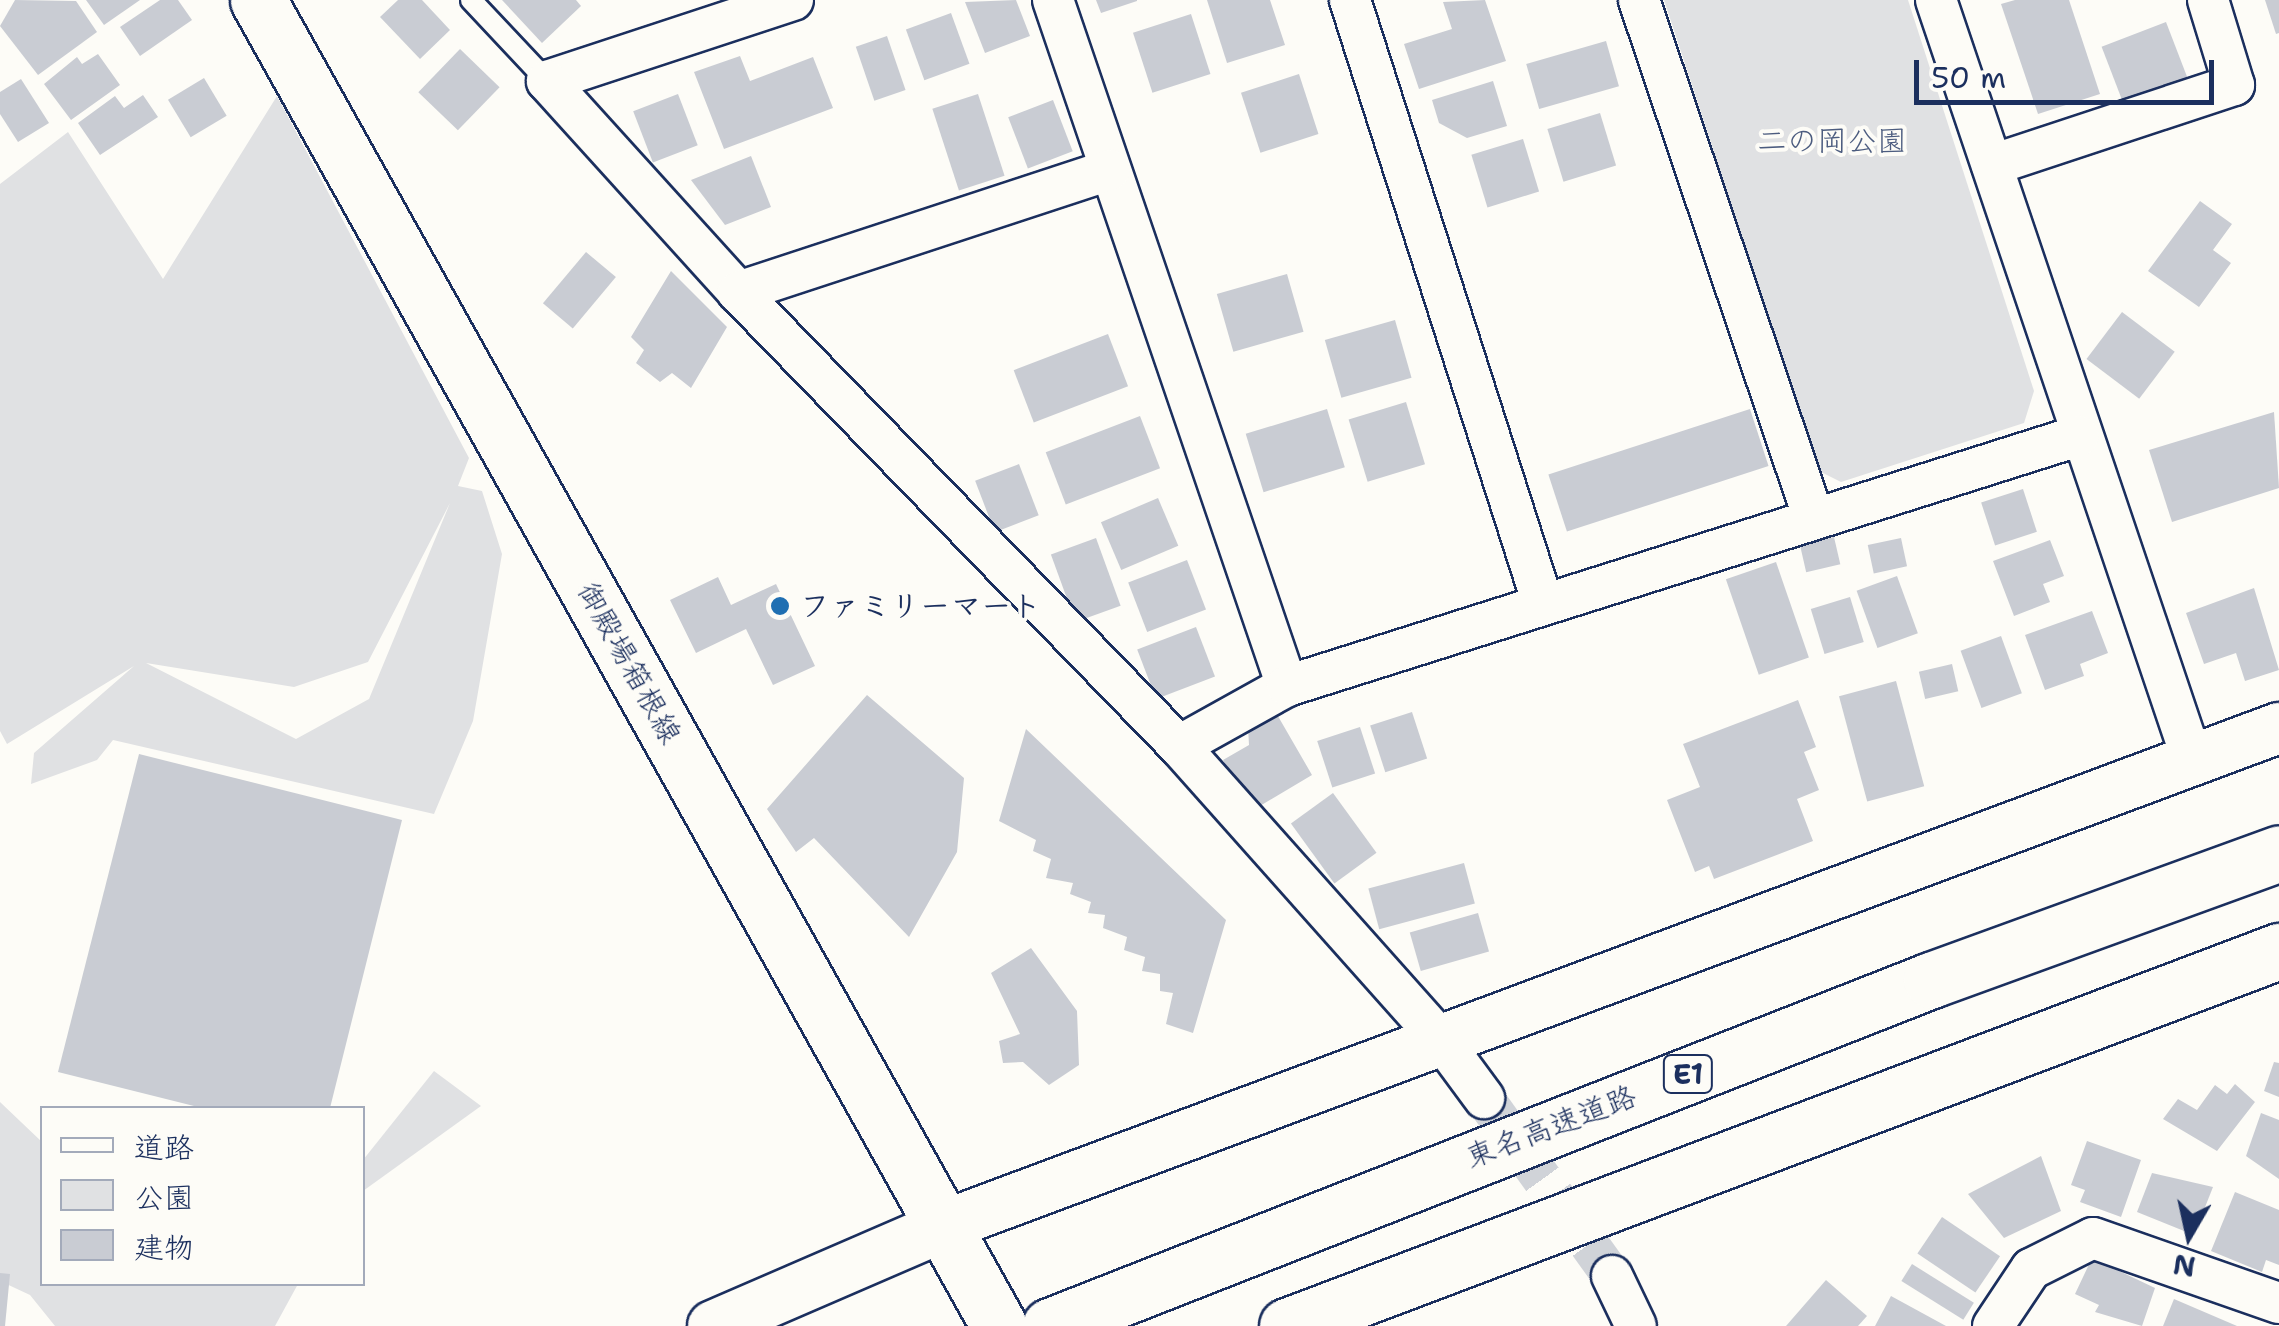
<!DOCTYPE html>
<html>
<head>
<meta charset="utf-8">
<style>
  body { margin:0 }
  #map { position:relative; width:2279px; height:1326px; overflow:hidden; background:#fdfcf7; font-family:"Shantell Sans","Klee One",sans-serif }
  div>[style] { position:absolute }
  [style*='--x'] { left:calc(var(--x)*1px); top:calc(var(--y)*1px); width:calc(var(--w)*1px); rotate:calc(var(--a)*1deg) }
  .green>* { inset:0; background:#e0e1e3 }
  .building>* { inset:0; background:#c9ccd3; transform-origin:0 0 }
  .minor-tunnel>* { height:40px; margin-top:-20px; transform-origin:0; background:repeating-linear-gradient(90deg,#d0d3d8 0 40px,transparent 0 60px) }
  .roads { filter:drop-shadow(2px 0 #1b2f5e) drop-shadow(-2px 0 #1b2f5e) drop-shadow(0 2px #1b2f5e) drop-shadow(0 -2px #1b2f5e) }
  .service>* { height:20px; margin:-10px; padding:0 10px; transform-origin:10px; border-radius:10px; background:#fdfcf7 }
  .minor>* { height:40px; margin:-20px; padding:0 20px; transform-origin:20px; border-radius:20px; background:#fdfcf7 }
  .tertiary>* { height:50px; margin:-25px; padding:0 25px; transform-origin:25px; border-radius:25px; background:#fdfcf7 }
  .secondary>* { height:55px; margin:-27.5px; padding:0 27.5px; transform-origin:27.5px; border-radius:27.5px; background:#fdfcf7 }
  .motorway>* { height:55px; margin:-27.5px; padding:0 27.5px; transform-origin:27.5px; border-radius:27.5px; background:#fdfcf7 }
  .dots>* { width:28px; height:28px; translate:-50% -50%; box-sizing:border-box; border:5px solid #fdfcf7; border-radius:50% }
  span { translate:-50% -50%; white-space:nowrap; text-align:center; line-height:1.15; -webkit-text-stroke:8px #fdfcf7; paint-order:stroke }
  .shield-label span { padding:2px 8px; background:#fdfcf7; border:2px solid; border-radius:8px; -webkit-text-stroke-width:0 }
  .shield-label { font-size:28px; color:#1b2f5e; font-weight:700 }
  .park-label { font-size:30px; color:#4c5c7f }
  .poi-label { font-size:30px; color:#1b2f5e; font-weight:700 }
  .left { translate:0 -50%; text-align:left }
  .street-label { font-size:30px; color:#1b2f5e }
  .legend { position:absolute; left:40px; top:1106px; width:325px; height:180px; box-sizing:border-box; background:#fdfcf7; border:2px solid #a3aaba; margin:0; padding:12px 18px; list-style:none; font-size:30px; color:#1b2f5e }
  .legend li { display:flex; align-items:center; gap:20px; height:50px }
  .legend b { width:50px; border:2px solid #a3aaba }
  .north { position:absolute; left:2139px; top:1186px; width:100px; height:100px; -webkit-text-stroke:8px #fdfcf7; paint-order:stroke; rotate:189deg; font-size:28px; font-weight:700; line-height:40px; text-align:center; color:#1b2f5e }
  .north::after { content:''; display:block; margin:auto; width:35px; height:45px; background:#1b2f5e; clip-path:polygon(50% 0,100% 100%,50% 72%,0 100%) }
  .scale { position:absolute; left:1914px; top:60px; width:300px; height:45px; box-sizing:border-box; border:5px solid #1b2f5e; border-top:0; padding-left:12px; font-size:30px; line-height:35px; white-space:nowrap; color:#1b2f5e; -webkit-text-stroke:8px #fdfcf7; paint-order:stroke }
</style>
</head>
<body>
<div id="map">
  <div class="green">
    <div style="clip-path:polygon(1664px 0,1908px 0,2034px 391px,2024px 423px,1841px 482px,1819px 471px)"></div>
    <div style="clip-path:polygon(evenodd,277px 96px,469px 458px,458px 486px,482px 491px,502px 554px,473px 721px,434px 814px,113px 740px,97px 760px,31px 784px,34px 753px,134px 666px,7px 744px,0 731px,0 184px,68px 132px,163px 279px,277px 96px,450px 503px,369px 699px,296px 739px,146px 663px,294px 687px,368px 662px,450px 503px)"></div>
    <div style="clip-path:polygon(434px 1071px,481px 1106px,363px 1191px,363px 1160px)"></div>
    <div style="clip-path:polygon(0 1102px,42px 1142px,42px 1284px,298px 1284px,275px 1326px,55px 1326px,30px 1295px,0 1281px)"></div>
  </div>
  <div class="building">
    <div style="clip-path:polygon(15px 0,76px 1px,97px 32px,38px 75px,0 26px)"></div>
    <div style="clip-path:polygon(86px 0,140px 0,104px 25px)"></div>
    <div style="clip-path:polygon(160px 0,178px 0,192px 20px,140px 56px,120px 27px)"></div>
    <div style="clip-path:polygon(398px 0,422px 0,450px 30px,420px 59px,380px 17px)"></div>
    <div style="clip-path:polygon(502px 0,576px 0,581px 6px,542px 43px)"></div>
    <div style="clip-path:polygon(1016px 0,1030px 36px,985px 53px,965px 2px)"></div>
    <div style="clip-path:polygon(1096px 0,1137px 0,1137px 1px,1101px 13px)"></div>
    <div style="clip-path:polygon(1207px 0,1270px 0,1285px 45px,1227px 63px)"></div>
    <div style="clip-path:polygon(1485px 0,1506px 61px,1419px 89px,1404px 44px,1452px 29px,1443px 2px)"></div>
    <div style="clip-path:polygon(2015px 0,2069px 0,2100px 94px,2038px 114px,2001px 4px)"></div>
    <div style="clip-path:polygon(2265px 0,2279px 0,2279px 33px,2276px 34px)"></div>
    <div style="left:951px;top:13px;width:54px;height:48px;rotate:70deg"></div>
    <div style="left:1191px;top:14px;width:63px;height:61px;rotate:72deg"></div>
    <div style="left:2166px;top:22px;width:59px;height:69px;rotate:69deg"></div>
    <div style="left:887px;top:36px;width:57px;height:33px;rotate:71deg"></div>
    <div style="left:1606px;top:41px;width:47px;height:83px;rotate:74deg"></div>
    <div style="left:460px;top:49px;width:55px;height:60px;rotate:44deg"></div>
    <div style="clip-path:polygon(98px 54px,120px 85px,71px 120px,44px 84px,77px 57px,82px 64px)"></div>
    <div style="clip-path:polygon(740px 56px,750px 81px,813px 57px,833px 108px,724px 149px,694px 72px)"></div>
    <div style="left:1299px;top:74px;width:63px;height:61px;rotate:72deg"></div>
    <div style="left:204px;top:78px;width:44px;height:42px;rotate:59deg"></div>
    <div style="clip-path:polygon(21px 79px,49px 123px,18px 142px,0 114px,0 92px)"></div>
    <div style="clip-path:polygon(1493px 81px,1507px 126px,1467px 138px,1439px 123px,1432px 100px)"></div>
    <div style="left:678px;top:94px;width:55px;height:48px;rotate:69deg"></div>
    <div style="left:978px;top:94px;width:86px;height:48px;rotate:72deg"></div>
    <div style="clip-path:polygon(143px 95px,158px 117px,100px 155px,78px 123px,115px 96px,124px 108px)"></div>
    <div style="left:1053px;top:100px;width:55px;height:48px;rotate:69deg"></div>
    <div style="left:1600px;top:113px;width:55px;height:55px;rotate:73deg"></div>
    <div style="left:1523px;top:139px;width:55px;height:54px;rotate:73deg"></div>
    <div style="clip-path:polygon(751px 156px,771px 207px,725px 225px,691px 180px)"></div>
    <div style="clip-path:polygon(2200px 201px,2232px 224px,2213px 250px,2231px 263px,2199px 307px,2148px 271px)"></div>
    <div style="left:586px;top:252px;width:39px;height:67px;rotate:40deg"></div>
    <div style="clip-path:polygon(671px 271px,727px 327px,691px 388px,672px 373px,660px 382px,636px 363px,644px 350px,631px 337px)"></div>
    <div style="left:1287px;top:274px;width:60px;height:73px;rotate:74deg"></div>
    <div style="left:2122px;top:312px;width:66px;height:59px;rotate:37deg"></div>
    <div style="left:1395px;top:320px;width:60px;height:73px;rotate:74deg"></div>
    <div style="left:1108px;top:334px;width:56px;height:101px;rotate:69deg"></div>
    <div style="left:1406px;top:402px;width:65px;height:60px;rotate:73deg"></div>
    <div style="left:1327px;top:409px;width:61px;height:85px;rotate:73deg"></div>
    <div style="left:1750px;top:409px;width:60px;height:212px;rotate:72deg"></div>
    <div style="clip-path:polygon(2274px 412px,2279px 488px,2172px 522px,2149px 450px)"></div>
    <div style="left:1140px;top:416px;width:56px;height:101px;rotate:69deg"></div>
    <div style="left:1019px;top:464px;width:55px;height:47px;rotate:69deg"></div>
    <div style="left:2023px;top:489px;width:45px;height:44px;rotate:72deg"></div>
    <div style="left:1158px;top:498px;width:52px;height:62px;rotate:67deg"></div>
    <div style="left:1834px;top:537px;width:28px;height:35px;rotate:77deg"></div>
    <div style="left:1096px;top:538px;width:72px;height:48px;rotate:70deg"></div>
    <div style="left:1901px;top:538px;width:29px;height:34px;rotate:78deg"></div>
    <div style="clip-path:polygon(2050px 540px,2064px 576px,2043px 584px,2050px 602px,2014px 616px,1993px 561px)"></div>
    <div style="left:1187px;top:560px;width:53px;height:63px;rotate:69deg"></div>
    <div style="left:1776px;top:562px;width:101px;height:53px;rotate:71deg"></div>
    <div style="left:1897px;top:576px;width:61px;height:43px;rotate:70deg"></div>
    <div style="clip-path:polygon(718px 577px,731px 605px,776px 584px,815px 666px,773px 685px,746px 629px,696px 653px,670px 600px)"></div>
    <div style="clip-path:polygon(2254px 588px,2279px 670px,2245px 681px,2236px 653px,2204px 664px,2186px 613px)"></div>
    <div style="left:1850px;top:597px;width:47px;height:41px;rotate:73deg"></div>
    <div style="clip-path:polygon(2092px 611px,2108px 653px,2080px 664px,2084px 676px,2045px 690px,2025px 635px)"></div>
    <div style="left:1196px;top:627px;width:53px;height:63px;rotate:69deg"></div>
    <div style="left:2001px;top:636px;width:61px;height:43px;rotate:70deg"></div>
    <div style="left:1952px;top:664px;width:28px;height:34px;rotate:77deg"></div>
    <div style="left:1896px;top:681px;width:109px;height:59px;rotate:75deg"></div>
    <div style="clip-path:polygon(867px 695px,964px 778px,957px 852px,909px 937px,814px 838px,796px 852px,767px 809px)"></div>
    <div style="clip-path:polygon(1798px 700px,1816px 747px,1804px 752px,1819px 790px,1797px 799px,1813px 841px,1714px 879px,1709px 866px,1695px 872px,1667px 800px,1700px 787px,1683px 744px)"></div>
    <div style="clip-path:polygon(1275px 711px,1312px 775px,1253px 810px,1223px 760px,1249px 745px,1248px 727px)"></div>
    <div style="left:1412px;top:712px;width:49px;height:44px;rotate:72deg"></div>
    <div style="left:1360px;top:727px;width:49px;height:45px;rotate:72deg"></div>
    <div style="clip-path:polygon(1026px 729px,1226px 920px,1193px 1033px,1166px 1024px,1173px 993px,1160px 991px,1160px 974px,1142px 971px,1145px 957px,1124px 950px,1127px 937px,1103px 928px,1105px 915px,1088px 913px,1091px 902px,1070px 894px,1073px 883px,1046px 878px,1051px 859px,1033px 851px,1036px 840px,999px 821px)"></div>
    <div style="clip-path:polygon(139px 754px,402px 820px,330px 1108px,202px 1108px,58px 1072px)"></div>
    <div style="left:1333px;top:793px;width:74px;height:52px;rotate:54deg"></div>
    <div style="left:1464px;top:863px;width:42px;height:99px;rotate:75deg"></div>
    <div style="left:1478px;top:913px;width:40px;height:71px;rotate:74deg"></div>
    <div style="clip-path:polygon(1031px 948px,1077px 1011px,1079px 1065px,1049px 1085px,1023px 1062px,1003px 1063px,999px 1041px,1020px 1034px,991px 973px)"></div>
    <div style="clip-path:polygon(2274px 1062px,2279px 1063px,2279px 1097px,2264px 1091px)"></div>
    <div style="clip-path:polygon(2235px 1084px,2255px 1102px,2217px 1151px,2163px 1119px,2178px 1099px,2197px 1110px,2215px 1085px,2227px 1094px)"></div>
    <div style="clip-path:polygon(2261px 1113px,2279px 1120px,2279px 1179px,2246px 1156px)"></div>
    <div style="clip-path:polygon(2087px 1141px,2141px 1160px,2121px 1217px,2080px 1202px,2085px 1190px,2071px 1185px)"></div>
    <div style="clip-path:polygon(2041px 1156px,2061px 1211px,2004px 1238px,1968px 1194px)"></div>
    <div style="clip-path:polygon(2152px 1173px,2213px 1187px,2194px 1235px,2137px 1212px)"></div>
    <div style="clip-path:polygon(2235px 1192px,2279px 1210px,2279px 1265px,2266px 1260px,2262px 1272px,2211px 1251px)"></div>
    <div style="left:1942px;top:1217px;width:70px;height:44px;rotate:34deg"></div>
    <div style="clip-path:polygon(2092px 1258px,2155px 1288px,2142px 1326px,2095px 1312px,2099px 1305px,2075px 1294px)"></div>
    <div style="left:1912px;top:1264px;width:73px;height:20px;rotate:32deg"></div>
    <div style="clip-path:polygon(0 1273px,10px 1274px,5px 1326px,0 1326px)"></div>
    <div style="clip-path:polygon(1826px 1280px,1867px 1316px,1858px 1326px,1786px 1326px)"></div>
    <div style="clip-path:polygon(1891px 1296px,1946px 1326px,1875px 1326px)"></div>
    <div style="clip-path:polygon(2174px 1299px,2237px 1326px,2163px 1326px)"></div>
  </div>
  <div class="minor-tunnel">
    <div style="--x:1484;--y:1098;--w:219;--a:54.3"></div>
  </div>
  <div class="roads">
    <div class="service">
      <div style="--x:471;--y:0;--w:111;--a:46.8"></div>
    </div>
    <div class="minor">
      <div style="--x:793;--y:0;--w:259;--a:161.8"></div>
      <div style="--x:547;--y:81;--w:285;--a:47.8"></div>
      <div style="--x:738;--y:292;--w:633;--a:45.83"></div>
      <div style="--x:1179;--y:746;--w:395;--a:48.3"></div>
      <div style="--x:1442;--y:1041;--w:71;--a:53.6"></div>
      <div style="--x:1053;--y:0;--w:725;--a:71.17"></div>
      <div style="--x:1350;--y:0;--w:634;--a:72.28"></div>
      <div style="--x:1639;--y:0;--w:545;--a:71.37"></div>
      <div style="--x:1936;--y:0;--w:801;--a:71.36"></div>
      <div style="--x:1992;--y:165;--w:255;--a:-18.3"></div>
      <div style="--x:2234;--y:85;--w:89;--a:-107"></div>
      <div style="--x:738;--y:292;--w:391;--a:-18.2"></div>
      <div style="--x:1179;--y:746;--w:124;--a:-29.1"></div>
      <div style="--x:1287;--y:686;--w:830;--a:-17.54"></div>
      <div style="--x:1612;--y:1276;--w:55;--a:64.4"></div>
      <div style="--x:1993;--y:1326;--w:69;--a:-56.3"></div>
      <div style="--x:2031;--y:1269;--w:69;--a:-26.6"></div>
      <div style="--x:2093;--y:1238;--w:197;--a:19.3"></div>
    </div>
    <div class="tertiary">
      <div style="--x:713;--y:1326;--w:254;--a:-23.4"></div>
      <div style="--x:946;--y:1225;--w:1423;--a:-20.45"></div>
    </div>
    <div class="secondary">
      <div style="--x:258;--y:0;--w:1519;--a:60.8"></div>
    </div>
    <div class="motorway">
      <div style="--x:1050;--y:1326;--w:947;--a:-21.44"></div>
      <div style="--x:1931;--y:980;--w:370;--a:-20"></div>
      <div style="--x:1287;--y:1326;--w:1061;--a:-20.71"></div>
    </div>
  </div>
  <div class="dots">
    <div style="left:780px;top:606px;background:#1f6fb2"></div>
  </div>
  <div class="shield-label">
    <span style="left:1688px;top:1074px">E1</span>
  </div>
  <div class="park-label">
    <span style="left:1832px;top:141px">二の岡公園</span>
  </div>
  <div class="poi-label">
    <span class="left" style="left:800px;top:606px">ファミリーマート</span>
  </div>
  <div class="street-label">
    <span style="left:629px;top:663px;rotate:61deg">御殿場箱根線</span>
    <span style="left:1551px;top:1127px;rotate:-21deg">東名高速道路</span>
  </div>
  <ul class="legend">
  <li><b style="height:12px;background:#fdfcf7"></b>道路</li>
  <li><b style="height:28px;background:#e0e1e3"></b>公園</li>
  <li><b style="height:28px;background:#c9ccd3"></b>建物</li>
  </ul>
  <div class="north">N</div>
  <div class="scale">50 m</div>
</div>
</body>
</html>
